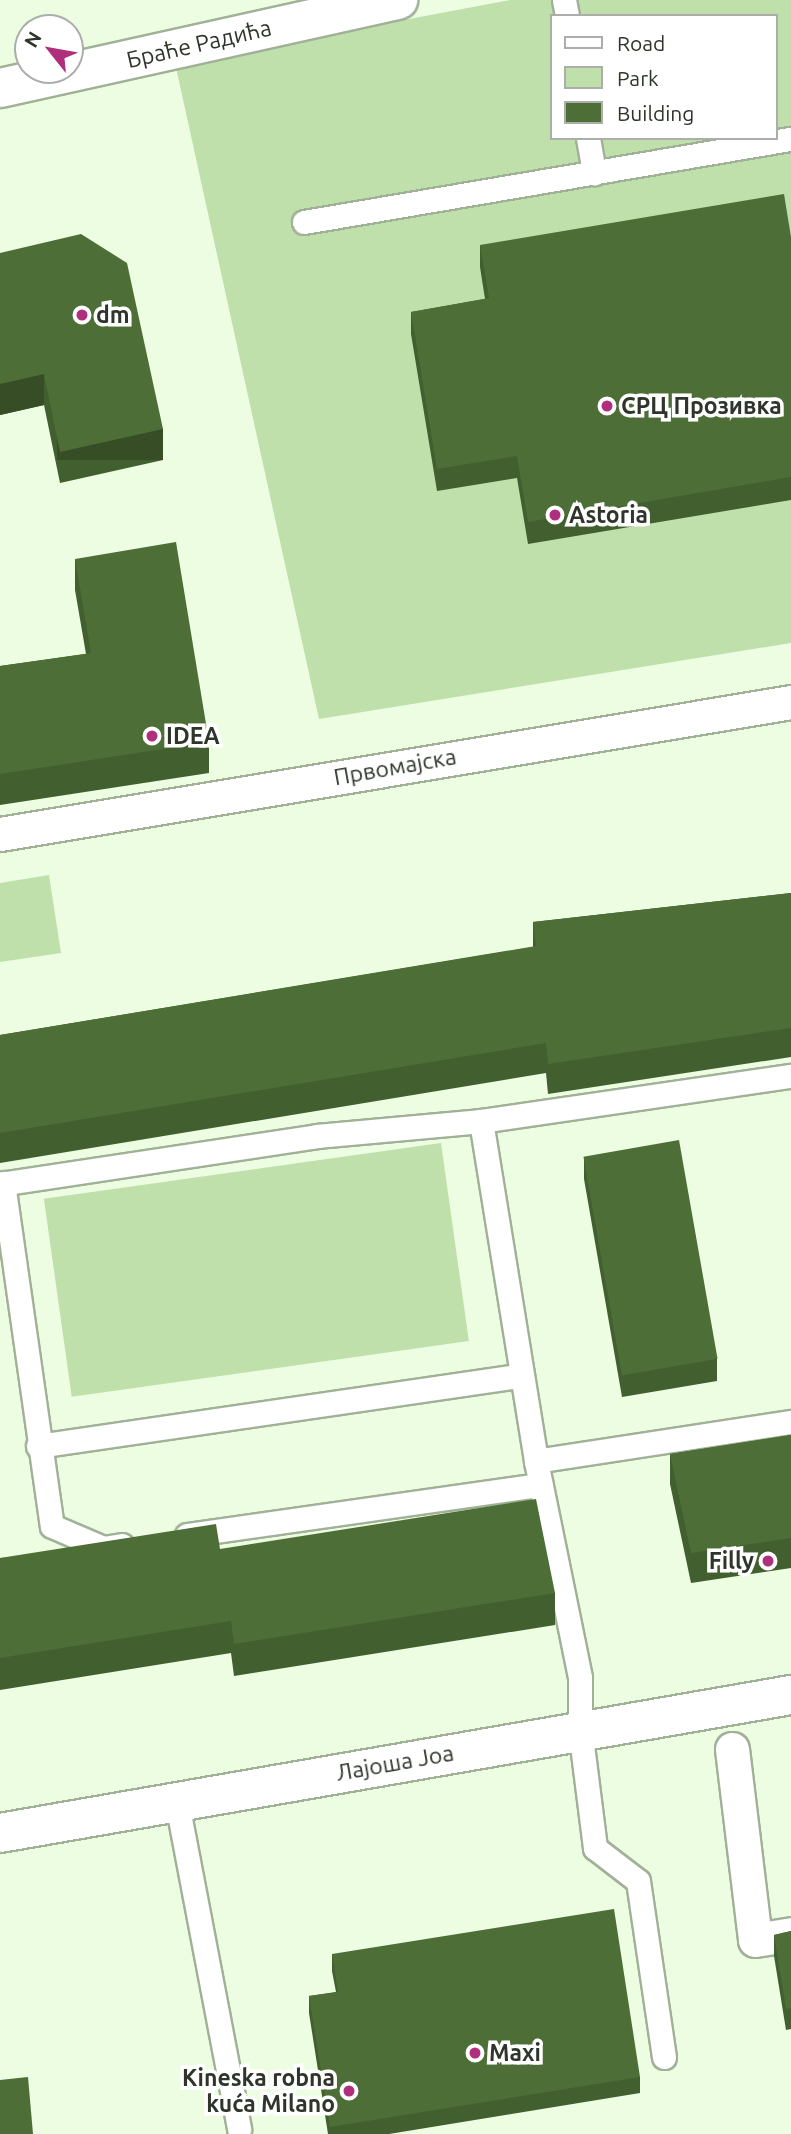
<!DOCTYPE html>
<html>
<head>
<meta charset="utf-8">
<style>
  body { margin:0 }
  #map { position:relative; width:791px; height:2134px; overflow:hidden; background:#ecfde2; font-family:Ubuntu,sans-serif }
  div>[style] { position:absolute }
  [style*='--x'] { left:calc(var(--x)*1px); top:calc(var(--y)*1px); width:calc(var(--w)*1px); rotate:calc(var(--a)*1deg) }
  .green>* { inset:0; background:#bfe0ab; transform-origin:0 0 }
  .roads { filter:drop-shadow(2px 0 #a1b198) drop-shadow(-2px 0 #a1b198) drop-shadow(0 2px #a1b198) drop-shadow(0 -2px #a1b198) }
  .service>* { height:23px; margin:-11.5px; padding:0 11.5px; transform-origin:11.5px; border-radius:11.5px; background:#fff }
  .pedestrian>* { height:33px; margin:-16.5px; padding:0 16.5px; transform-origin:16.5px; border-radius:16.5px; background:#fff }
  .minor>* { height:38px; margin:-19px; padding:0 19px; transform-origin:19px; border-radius:19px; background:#fff }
  .tertiary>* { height:38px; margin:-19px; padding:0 19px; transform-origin:19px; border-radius:19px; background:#fff }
  .wall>* { inset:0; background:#425f2f }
  .shaded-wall>* { inset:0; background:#364d26; transform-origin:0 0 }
  .building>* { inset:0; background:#4d6e37; transform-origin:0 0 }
  .dots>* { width:19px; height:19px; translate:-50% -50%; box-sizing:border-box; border:4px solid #fff; border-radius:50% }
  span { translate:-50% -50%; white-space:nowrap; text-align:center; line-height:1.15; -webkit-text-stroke:7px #fff; paint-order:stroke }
  .street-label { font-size:23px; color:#2e352b }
  .poi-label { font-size:23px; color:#2e352b; font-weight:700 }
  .left { translate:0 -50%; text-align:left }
  .right { translate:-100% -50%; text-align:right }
  .legend { position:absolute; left:550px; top:14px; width:228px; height:126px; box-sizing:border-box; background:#fff; border:2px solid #abaeaa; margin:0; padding:9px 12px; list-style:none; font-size:21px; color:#2e352b }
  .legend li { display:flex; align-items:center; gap:14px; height:35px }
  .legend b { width:35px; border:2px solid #abaeaa }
  .north { position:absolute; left:14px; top:14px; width:70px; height:70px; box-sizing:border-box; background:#fff; border:2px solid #abaeaa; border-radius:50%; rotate:301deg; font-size:19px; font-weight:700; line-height:28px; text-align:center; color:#2e352b }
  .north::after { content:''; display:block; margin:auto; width:24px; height:32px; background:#af2f7c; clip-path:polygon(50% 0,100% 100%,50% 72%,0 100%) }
</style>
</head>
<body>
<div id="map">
  <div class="green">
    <div style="clip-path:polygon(evenodd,510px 0,791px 0,791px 643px,319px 719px,175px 63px,510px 0,551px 16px,775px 16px,775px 138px,551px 138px,551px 16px)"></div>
    <div style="clip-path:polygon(49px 875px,61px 953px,0 962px,0 883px)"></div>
    <div style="left:441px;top:1143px;width:200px;height:401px;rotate:82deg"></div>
  </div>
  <div class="roads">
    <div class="service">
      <div style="--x:564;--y:0;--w:16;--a:79"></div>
      <div style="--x:588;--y:138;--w:36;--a:80"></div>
      <div style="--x:304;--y:222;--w:494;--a:-9.7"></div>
      <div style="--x:481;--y:1121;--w:313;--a:-8.3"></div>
      <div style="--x:3;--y:1183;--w:346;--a:81.9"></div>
      <div style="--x:52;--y:1526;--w:56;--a:23.3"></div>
      <div style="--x:103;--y:1548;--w:19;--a:-9"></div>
      <div style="--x:0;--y:1184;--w:321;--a:-8.6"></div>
      <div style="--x:317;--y:1136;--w:165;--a:-5.2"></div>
      <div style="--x:481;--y:1121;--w:344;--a:80.8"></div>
      <div style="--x:536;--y:1461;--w:221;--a:78.5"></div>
      <div style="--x:580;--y:1678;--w:51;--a:90"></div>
      <div style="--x:580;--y:1729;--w:120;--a:82.8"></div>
      <div style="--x:595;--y:1848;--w:54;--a:37.5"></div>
      <div style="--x:638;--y:1881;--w:178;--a:81.6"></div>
      <div style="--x:38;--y:1446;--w:489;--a:-8.3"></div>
      <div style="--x:536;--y:1461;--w:258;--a:-8.7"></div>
      <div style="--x:187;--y:1535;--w:357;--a:-8.1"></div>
      <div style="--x:177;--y:1803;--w:332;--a:79.2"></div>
    </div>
    <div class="pedestrian">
      <div style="--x:0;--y:834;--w:802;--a:-9.47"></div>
      <div style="--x:732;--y:1749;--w:192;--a:83.1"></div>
      <div style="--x:755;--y:1940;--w:36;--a:-9"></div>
    </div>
    <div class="minor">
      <div style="--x:0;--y:1833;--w:803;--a:-9.9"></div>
    </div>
    <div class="tertiary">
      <div style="--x:0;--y:88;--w:408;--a:-12.5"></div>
    </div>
  </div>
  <div class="wall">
    <div style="clip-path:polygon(791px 237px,791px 500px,528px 544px,517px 478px,437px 491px,411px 334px,411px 312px,485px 299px,480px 267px,480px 245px)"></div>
    <div style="clip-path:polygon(0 253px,163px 460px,60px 483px,44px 405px,0 415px)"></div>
    <div style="clip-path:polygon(75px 559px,209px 742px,209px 773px,0 805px,0 666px,86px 654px,75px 590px)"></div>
    <div style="clip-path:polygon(791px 893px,791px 1057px,548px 1094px,546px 1073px,0 1163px,0 1035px,533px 947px,533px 922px)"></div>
    <div style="clip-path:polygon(584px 1157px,717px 1359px,717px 1381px,622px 1397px,584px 1179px)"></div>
    <div style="clip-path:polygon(791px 1435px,791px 1568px,691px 1583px,670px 1484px,670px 1454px)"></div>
    <div style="clip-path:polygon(220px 1549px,555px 1593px,555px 1625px,234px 1676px,231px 1653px,0 1690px,0 1558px)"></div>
    <div style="clip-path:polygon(791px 1931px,791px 2029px,786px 2030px,774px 1956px,774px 1935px)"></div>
    <div style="clip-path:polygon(332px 1954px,640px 2077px,640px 2093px,389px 2134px,328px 2134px,309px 2013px,309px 1996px,336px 1992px,332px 1971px)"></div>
  </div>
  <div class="shaded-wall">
    <div style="clip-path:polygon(44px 374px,44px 405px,0 415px,0 384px)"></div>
    <div style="left:163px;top:429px;width:31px;height:106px;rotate:90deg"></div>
  </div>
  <div class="building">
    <div style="clip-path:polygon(784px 194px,791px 237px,791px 477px,528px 522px,517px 456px,437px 469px,411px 312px,489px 298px,480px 245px)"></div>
    <div style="clip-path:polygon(81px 234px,127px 263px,163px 429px,60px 452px,44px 374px,0 384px,0 253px)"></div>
    <div style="clip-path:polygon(176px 542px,209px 742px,0 774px,0 666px,91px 653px,75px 559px)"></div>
    <div style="clip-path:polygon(791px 893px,791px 1028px,548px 1064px,546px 1043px,0 1133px,0 1035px,536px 946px,533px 922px)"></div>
    <div style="left:679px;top:1140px;width:222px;height:97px;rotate:80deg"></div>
    <div style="clip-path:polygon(791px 1435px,791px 1538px,691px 1553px,670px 1454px)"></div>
    <div style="clip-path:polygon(536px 1499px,555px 1593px,234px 1644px,231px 1621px,0 1658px,0 1558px,216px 1524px,220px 1549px)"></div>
    <div style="clip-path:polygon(614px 1909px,640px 2077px,330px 2127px,309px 1996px,338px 1992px,332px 1954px)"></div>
    <div style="clip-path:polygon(791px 1931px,791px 2008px,786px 2009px,774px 1935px)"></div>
    <div style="clip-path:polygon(28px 2077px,33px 2134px,0 2134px,0 2080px)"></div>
  </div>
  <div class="dots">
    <div style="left:82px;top:315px;background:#af2f7c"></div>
    <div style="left:607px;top:406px;background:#af2f7c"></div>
    <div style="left:555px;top:515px;background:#af2f7c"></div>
    <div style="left:152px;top:736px;background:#af2f7c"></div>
    <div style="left:768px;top:1561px;background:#af2f7c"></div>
    <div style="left:475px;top:2053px;background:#af2f7c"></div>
    <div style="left:349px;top:2091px;background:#af2f7c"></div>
  </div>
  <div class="street-label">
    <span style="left:199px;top:44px;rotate:-13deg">Браће Радића</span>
    <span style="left:395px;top:767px;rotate:-10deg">Првомајска</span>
    <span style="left:395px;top:1763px;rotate:-10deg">Лајоша Јоа</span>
  </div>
  <div class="poi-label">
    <span class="left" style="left:96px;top:315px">dm</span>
    <span class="left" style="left:621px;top:406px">СРЦ Прозивка</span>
    <span class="left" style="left:569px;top:515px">Astoria</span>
    <span class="left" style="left:166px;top:736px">IDEA</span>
    <span class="right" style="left:754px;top:1561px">Filly</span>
    <span class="left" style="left:489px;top:2053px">Maxi</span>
    <span class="right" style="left:335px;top:2091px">Kineska robna<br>kuća Milano</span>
  </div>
  <ul class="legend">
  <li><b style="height:9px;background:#fff"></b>Road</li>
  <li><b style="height:19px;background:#bfe0ab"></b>Park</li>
  <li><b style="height:19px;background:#4d6e37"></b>Building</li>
  </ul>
  <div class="north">N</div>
</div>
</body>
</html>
